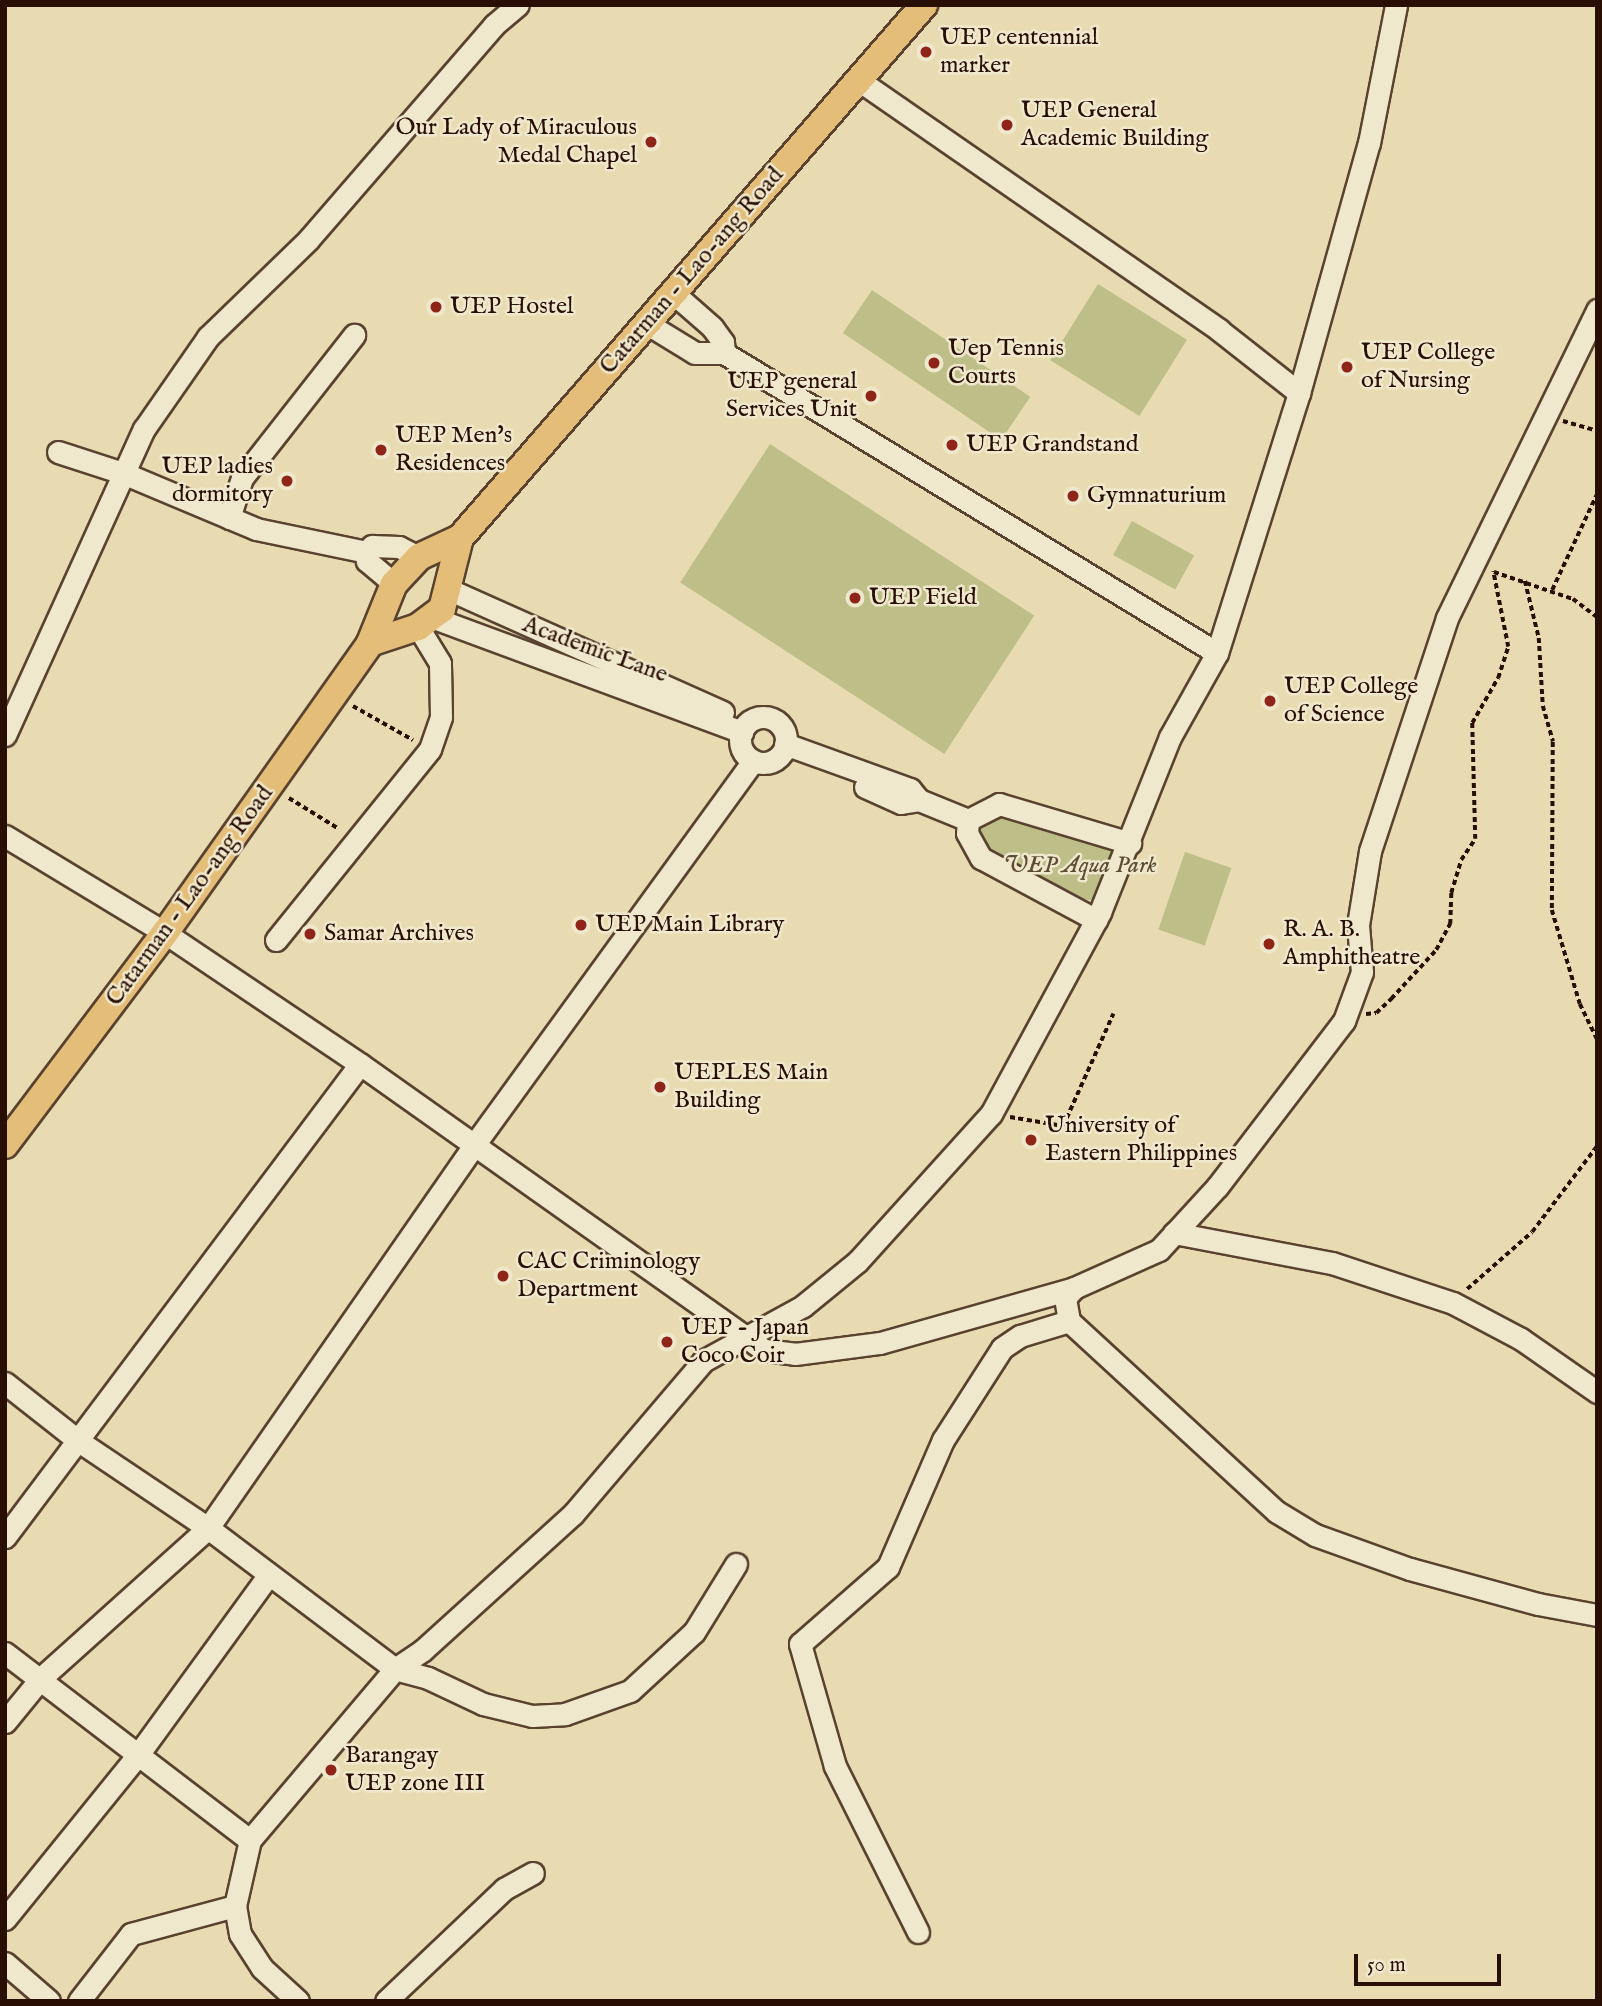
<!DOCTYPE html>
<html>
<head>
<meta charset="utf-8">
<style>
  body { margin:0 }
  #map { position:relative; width:1602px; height:2006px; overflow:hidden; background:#e8dbb2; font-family:"IM FELL English",serif }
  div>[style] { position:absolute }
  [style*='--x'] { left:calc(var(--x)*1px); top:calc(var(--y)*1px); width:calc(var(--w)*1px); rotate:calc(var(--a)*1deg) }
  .green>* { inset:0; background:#bdbe88; transform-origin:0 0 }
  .path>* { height:3.5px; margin-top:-1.75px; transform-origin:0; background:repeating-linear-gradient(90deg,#290f03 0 5px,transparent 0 8.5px) }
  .roads { filter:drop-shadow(2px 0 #59422f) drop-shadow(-2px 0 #59422f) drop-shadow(0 2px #59422f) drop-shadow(0 -2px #59422f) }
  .minor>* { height:21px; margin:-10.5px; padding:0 10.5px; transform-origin:10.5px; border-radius:10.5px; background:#f0e8cd }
  .minor>.ring { margin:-10.5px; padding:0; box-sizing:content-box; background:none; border:21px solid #f0e8cd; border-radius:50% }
  .major>* { height:26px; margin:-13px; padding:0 13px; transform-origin:13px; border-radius:13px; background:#e4be79 }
  .dots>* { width:19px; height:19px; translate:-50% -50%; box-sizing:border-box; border:4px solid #f0e8cd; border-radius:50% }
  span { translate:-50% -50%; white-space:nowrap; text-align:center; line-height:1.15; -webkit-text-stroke:5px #f0e8cd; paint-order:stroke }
  .poi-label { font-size:24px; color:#290f03 }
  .left { translate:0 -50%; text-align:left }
  .right { translate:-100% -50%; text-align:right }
  .street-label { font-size:24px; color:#290f03 }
  .park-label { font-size:24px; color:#5d4c32; font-style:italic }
  .frame { position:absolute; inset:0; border:7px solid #290f03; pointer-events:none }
  .scale { position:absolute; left:1354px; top:1954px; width:147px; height:32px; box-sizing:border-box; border:4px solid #290f03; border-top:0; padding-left:9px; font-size:21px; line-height:24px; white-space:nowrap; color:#290f03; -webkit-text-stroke:5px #f0e8cd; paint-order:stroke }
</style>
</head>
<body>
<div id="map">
  <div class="green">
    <div style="left:1098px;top:284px;width:105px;height:90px;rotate:32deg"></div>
    <div style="left:872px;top:290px;width:191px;height:52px;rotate:34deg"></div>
    <div style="left:770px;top:444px;width:315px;height:165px;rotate:33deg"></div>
    <div style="left:1132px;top:521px;width:71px;height:39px;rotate:29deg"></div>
    <div style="clip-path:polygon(1005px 812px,1121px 846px,1096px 901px,1069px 897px,988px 861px,974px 825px)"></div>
    <div style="left:1185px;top:852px;width:49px;height:82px;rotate:19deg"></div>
  </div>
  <div class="path">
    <div style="--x:1563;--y:421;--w:35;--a:16"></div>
    <div style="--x:1494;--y:572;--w:83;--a:18.9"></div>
    <div style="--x:1573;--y:599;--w:30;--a:37"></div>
    <div style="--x:1525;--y:581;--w:59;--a:76.2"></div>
    <div style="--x:1539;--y:638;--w:68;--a:86.6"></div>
    <div style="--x:1543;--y:706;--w:37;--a:74"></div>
    <div style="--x:1553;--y:742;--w:168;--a:90.3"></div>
    <div style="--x:1552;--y:910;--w:98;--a:73.4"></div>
    <div style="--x:1580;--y:1004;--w:39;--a:64"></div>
    <div style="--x:1552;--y:590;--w:106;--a:-64.9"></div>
    <div style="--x:353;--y:706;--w:69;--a:29.5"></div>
    <div style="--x:289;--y:798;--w:59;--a:31.8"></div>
    <div style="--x:1366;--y:1014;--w:10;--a:-6"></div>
    <div style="--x:1376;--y:1013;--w:21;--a:-43"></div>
    <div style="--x:1391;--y:999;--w:67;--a:-47.4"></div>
    <div style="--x:1436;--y:950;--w:30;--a:-62"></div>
    <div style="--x:1450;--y:924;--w:31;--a:-88"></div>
    <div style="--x:1451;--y:893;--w:34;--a:-73"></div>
    <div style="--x:1461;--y:860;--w:25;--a:-56"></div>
    <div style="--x:1475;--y:839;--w:116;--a:-91.5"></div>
    <div style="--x:1472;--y:723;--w:52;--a:-60"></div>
    <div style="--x:1498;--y:678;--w:33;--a:-72"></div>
    <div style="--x:1508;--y:647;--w:77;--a:-101.2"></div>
    <div style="--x:1010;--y:1117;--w:54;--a:9.6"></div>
    <div style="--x:1063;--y:1126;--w:123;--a:-65.9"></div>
    <div style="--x:1467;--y:1289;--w:86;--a:-41.2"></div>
    <div style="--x:1532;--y:1232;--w:108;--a:-52.9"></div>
  </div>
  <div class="roads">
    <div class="minor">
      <div style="--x:860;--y:81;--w:437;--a:34.7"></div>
      <div style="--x:1219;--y:330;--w:102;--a:38.2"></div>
      <div style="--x:672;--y:292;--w:53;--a:41.2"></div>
      <div style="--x:712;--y:327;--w:19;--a:54"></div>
      <div style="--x:723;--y:342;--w:11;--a:85"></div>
      <div style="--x:646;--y:323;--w:57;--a:31.5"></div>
      <div style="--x:695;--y:353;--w:29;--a:0"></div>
      <div style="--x:724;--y:353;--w:577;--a:31.32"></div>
      <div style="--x:58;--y:452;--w:68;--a:17.9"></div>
      <div style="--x:123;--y:473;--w:144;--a:22.8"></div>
      <div style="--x:256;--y:529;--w:113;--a:11.7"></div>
      <div style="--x:367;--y:552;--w:8;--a:-50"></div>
      <div style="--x:372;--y:546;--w:27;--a:2"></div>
      <div style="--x:399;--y:547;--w:22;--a:27"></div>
      <div style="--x:229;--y:518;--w:42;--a:-72"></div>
      <div style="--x:242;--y:478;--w:182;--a:-51.9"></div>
      <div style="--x:367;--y:552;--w:9;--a:90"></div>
      <div style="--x:367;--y:561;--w:35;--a:40"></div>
      <div style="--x:450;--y:590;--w:299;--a:24.1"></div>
      <div style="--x:431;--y:617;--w:332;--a:20.3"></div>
      <div class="ring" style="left:740px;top:717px;width:25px;height:25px"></div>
      <div style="--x:5;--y:735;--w:336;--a:-65.6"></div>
      <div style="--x:144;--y:429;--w:112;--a:-55.2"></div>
      <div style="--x:208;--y:337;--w:139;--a:-44.1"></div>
      <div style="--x:308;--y:240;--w:284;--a:-49.1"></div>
      <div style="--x:494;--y:25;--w:31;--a:-40"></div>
      <div style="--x:785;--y:744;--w:133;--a:19.8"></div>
      <div style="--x:910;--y:789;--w:14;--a:51"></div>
      <div style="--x:919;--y:800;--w:53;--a:22.2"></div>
      <div style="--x:968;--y:820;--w:13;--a:94"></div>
      <div style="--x:967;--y:833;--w:29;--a:61"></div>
      <div style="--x:981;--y:858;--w:131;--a:28.3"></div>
      <div style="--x:865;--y:787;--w:39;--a:24"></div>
      <div style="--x:901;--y:803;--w:18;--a:-9"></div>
      <div style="--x:968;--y:820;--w:35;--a:-27"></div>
      <div style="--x:999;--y:804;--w:137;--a:16.6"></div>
      <div style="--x:5;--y:836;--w:187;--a:31.2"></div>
      <div style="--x:165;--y:933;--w:235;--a:33.9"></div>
      <div style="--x:360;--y:1064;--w:495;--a:35.3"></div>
      <div style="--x:764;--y:1350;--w:31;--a:7"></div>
      <div style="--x:795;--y:1354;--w:86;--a:-7.4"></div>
      <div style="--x:880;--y:1343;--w:202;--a:-15.8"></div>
      <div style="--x:1074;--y:1288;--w:93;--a:-24.1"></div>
      <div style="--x:1159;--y:1250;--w:86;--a:-47.4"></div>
      <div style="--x:1217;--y:1187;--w:209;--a:-52.6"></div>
      <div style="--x:1344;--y:1021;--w:52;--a:-69.8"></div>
      <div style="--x:1362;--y:972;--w:47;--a:-94.9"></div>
      <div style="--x:1358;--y:925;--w:75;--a:-80.8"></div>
      <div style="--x:1370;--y:851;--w:245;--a:-71.7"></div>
      <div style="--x:1447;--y:618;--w:343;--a:-64"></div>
      <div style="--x:276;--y:940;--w:245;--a:-51.1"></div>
      <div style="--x:430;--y:749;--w:34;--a:-71"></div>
      <div style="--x:441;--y:717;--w:54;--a:-91.1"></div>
      <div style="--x:440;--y:663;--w:42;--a:-121.4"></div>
      <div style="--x:1174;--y:1233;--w:161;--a:10.8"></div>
      <div style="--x:1332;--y:1263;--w:127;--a:18.3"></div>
      <div style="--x:1453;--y:1303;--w:77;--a:27.9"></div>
      <div style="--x:1521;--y:1339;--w:93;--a:34.9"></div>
      <div style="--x:1074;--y:1288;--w:13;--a:132"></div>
      <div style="--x:1065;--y:1298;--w:23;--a:80"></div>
      <div style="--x:1069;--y:1321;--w:282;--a:42.6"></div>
      <div style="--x:1277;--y:1512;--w:44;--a:31.2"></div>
      <div style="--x:1315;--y:1535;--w:101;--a:19.7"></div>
      <div style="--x:1410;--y:1569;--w:133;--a:15.3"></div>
      <div style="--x:1538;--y:1604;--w:60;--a:10.6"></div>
      <div style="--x:5;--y:1383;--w:95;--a:38.2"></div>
      <div style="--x:80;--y:1442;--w:154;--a:33.9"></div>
      <div style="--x:208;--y:1528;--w:234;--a:37"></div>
      <div style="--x:395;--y:1669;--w:34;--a:15"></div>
      <div style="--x:428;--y:1678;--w:61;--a:25.3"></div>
      <div style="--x:483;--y:1704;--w:50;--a:13.8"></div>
      <div style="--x:532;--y:1716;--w:33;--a:-3"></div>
      <div style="--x:565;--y:1714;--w:69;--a:-19.5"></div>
      <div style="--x:630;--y:1691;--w:87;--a:-42.7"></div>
      <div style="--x:694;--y:1632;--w:80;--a:-58.3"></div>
      <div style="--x:5;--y:1537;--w:591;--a:-53.11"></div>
      <div style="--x:5;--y:1653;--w:308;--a:37.4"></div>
      <div style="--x:5;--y:1722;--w:57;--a:-50.7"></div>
      <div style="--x:41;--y:1678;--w:224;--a:-41.9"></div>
      <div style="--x:208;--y:1528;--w:466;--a:-55.2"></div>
      <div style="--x:474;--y:1145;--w:475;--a:-54"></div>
      <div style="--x:5;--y:1919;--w:215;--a:-51"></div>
      <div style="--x:140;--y:1752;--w:218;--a:-54"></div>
      <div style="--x:918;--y:1932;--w:186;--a:-116.6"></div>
      <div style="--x:835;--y:1766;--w:127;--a:-106"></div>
      <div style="--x:800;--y:1644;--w:117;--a:-41.2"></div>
      <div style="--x:888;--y:1567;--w:138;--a:-66.6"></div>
      <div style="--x:943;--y:1440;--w:109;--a:-57.3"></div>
      <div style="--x:1002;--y:1348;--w:22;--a:-34"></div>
      <div style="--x:1020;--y:1336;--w:51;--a:-17"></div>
      <div style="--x:5;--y:1963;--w:58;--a:40.8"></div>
      <div style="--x:79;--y:2001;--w:85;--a:-52.2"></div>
      <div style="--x:131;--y:1934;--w:108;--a:-15.1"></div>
      <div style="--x:298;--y:2001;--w:49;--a:-137.5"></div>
      <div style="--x:262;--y:1968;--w:40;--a:-122.9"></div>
      <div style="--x:240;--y:1934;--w:28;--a:-100"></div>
      <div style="--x:235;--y:1906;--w:68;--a:-77.2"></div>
      <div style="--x:250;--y:1840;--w:224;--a:-49.7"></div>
      <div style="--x:395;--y:1669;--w:34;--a:-34"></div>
      <div style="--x:423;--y:1650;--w:202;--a:-42.2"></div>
      <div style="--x:573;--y:1514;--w:201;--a:-49.6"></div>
      <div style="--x:703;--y:1361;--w:114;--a:-28.8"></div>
      <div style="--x:803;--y:1306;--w:71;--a:-39.3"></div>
      <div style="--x:858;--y:1261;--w:198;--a:-47.9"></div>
      <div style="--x:991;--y:1114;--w:230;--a:-61.6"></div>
      <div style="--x:1100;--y:912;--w:188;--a:-68.2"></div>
      <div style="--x:1170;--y:737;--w:96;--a:-60.8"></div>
      <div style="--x:1217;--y:653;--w:273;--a:-72.5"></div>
      <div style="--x:1299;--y:393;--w:260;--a:-74.4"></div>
      <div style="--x:1369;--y:143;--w:141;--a:-78.9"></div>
      <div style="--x:386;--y:2001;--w:163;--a:-43.5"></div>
      <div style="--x:504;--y:1889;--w:33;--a:-29"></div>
    </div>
    <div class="major">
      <div style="--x:370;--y:643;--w:51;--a:-18.4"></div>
      <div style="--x:418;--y:627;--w:30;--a:-37"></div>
      <div style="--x:442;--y:609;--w:73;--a:-75.8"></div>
      <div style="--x:5;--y:1145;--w:266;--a:-53"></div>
      <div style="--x:165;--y:933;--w:355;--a:-54.7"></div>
      <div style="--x:370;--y:643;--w:64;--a:-67.9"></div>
      <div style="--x:394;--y:584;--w:37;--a:-47"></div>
      <div style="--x:419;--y:557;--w:45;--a:-24.9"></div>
      <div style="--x:460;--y:538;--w:707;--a:-48.96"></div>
    </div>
  </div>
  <div class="dots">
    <div style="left:926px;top:52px;background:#8f2418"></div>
    <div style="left:1007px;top:125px;background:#8f2418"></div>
    <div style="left:651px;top:142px;background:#8f2418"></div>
    <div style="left:436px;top:307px;background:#8f2418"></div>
    <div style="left:934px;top:363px;background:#8f2418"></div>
    <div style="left:1347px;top:367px;background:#8f2418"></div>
    <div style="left:871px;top:396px;background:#8f2418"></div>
    <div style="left:952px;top:445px;background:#8f2418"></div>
    <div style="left:381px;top:450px;background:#8f2418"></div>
    <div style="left:287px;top:481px;background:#8f2418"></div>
    <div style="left:1073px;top:496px;background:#8f2418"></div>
    <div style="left:855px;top:598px;background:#8f2418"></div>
    <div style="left:1270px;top:701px;background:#8f2418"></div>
    <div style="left:581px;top:925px;background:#8f2418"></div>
    <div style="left:310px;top:934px;background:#8f2418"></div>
    <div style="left:1269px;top:944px;background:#8f2418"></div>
    <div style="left:660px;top:1087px;background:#8f2418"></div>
    <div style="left:1031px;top:1140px;background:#8f2418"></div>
    <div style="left:503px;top:1276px;background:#8f2418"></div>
    <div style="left:667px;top:1342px;background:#8f2418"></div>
    <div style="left:331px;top:1770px;background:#8f2418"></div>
  </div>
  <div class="poi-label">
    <span class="left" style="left:940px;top:52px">UEP centennial<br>marker</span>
    <span class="left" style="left:1021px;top:125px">UEP General<br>Academic Building</span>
    <span class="right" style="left:637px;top:142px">Our Lady of Miraculous<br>Medal Chapel</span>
    <span class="left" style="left:450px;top:307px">UEP Hostel</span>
    <span class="left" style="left:948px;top:363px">Uep Tennis<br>Courts</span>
    <span class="left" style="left:1361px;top:367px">UEP College<br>of Nursing</span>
    <span class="right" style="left:857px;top:396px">UEP general<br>Services Unit</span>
    <span class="left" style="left:395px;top:450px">UEP Men's<br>Residences</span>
    <span class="left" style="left:966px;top:445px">UEP Grandstand</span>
    <span class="right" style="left:273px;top:481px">UEP ladies<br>dormitory</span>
    <span class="left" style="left:1087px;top:496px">Gymnaturium</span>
    <span class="left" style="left:869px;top:598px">UEP Field</span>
    <span class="left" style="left:1284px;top:701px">UEP College<br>of Science</span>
    <span class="left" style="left:595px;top:925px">UEP Main Library</span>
    <span class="left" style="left:1283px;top:944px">R. A. B.<br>Amphitheatre</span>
    <span class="left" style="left:324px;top:934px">Samar Archives</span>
    <span class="left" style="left:674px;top:1087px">UEPLES Main<br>Building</span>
    <span class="left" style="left:1045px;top:1140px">University of<br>Eastern Philippines</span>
    <span class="left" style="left:517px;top:1276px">CAC Criminology<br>Department</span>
    <span class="left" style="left:681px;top:1342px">UEP - Japan<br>Coco Coir</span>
    <span class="left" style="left:345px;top:1770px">Barangay<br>UEP zone III</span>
  </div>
  <div class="street-label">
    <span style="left:692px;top:271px;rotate:-49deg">Catarman - Lao-ang Road</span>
    <span style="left:595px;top:650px;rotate:20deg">Academic Lane</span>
    <span style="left:190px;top:896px;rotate:-54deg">Catarman - Lao-ang Road</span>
  </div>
  <div class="park-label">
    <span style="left:1080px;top:866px">UEP Aqua Park</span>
  </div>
  <div class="frame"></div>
  <div class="scale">50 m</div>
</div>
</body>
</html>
